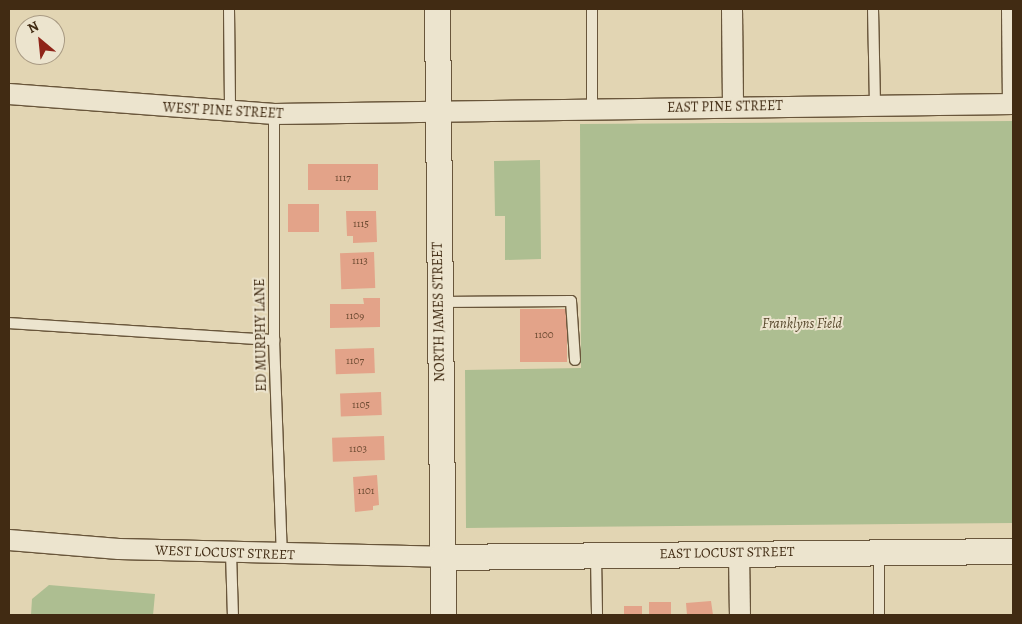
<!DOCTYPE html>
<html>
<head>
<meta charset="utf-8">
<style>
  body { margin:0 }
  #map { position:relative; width:1022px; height:624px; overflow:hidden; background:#e2d5b3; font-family:Alegreya,serif }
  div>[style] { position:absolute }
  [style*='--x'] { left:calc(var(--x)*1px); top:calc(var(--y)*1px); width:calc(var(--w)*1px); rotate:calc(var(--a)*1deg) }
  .green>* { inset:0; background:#adbe91 }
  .building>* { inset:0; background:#e3a389; transform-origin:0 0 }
  .roads { filter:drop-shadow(1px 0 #69563b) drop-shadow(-1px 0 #69563b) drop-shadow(0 1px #69563b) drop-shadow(0 -1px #69563b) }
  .service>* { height:10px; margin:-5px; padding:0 5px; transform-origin:5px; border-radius:5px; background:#ece4ce }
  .minor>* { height:20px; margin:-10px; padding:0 10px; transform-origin:10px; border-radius:10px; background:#ece4ce }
  .tertiary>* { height:25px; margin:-12.5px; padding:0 12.5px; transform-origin:12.5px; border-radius:12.5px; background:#ece4ce }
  span { translate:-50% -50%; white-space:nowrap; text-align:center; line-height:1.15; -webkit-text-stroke:4px #ece4ce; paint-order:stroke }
  .number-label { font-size:11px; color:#6a4930 }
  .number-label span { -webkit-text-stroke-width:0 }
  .street-label { font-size:14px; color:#412b13 }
  .park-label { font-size:14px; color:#57482c; font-style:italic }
  .frame { position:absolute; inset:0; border:10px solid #412b13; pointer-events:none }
  .north { position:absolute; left:15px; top:15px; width:50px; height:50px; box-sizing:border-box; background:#ece4ce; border:1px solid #a89a83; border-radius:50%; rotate:332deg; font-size:14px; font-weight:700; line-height:20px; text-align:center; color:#412b13 }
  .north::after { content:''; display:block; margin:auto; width:18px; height:22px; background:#8f2418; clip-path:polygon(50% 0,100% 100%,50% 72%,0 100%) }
</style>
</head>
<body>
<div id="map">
  <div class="green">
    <div style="clip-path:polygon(1013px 121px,1013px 523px,466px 528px,465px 370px,581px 368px,580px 124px)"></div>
    <div style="clip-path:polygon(540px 160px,541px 259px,505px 260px,505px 216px,495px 216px,494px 161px)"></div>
    <div style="clip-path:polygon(49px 585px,155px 594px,153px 615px,31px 615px,32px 599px)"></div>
  </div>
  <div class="building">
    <div style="left:378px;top:164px;width:26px;height:70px;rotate:90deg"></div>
    <div style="left:288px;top:204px;width:31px;height:28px"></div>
    <div style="clip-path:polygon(346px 211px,376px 211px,377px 242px,353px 243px,353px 236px,347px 236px)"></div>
    <div style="left:374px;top:252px;width:36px;height:34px;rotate:88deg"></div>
    <div style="clip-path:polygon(363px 298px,380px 298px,380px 327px,330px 328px,330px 304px,364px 304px)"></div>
    <div style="left:520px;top:309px;width:47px;height:53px"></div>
    <div style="left:374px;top:348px;width:25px;height:39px;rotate:88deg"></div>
    <div style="left:381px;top:392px;width:23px;height:41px;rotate:88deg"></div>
    <div style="left:384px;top:436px;width:24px;height:52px;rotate:88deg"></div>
    <div style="clip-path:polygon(377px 475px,379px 505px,373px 506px,373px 510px,355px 512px,353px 477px)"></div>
    <div style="clip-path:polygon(711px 601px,713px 615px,687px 615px,686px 603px)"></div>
    <div style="left:649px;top:602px;width:22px;height:13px"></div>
    <div style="left:624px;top:606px;width:18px;height:9px"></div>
  </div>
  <div class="roads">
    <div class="service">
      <div style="--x:229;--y:9;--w:104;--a:89.4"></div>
      <div style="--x:592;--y:9;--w:100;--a:90"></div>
      <div style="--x:873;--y:9;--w:97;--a:88.8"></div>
      <div style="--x:274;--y:114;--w:226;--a:90"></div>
      <div style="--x:274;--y:340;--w:215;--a:87.9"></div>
      <div style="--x:440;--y:302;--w:131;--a:-0.4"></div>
      <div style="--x:571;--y:301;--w:59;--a:86.1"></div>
      <div style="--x:9;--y:323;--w:266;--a:3.7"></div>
      <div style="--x:879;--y:552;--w:63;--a:90"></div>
      <div style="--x:231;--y:553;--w:62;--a:88.2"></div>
      <div style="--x:596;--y:556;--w:59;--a:89"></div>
    </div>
    <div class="minor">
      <div style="--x:732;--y:9;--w:98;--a:89.4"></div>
      <div style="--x:1012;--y:9;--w:95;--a:89.4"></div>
      <div style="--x:9;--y:94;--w:266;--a:4.3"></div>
      <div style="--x:274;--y:114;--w:739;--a:-0.78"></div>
      <div style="--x:9;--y:540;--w:110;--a:4.7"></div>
      <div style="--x:119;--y:549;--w:322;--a:1.4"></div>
      <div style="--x:739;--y:553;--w:62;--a:89.1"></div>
    </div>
    <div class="tertiary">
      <div style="--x:437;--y:9;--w:606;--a:89.43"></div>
      <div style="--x:441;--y:557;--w:572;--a:-0.6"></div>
    </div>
  </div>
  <div class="number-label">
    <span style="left:343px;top:178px">1117</span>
    <span style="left:361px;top:224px">1115</span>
    <span style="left:360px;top:261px">1113</span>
    <span style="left:355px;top:316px">1109</span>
    <span style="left:544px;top:335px">1100</span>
    <span style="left:355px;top:361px">1107</span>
    <span style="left:361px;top:405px">1105</span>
    <span style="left:358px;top:449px">1103</span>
    <span style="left:366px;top:491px">1101</span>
  </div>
  <div class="street-label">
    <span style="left:725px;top:107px;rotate:-1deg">EAST PINE STREET</span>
    <span style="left:223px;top:111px;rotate:3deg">WEST PINE STREET</span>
    <span style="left:439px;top:312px;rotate:-91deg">NORTH JAMES STREET</span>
    <span style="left:261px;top:335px;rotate:-91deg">ED MURPHY LANE</span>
    <span style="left:225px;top:553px;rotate:2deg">WEST LOCUST STREET</span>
    <span style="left:727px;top:553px;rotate:-1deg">EAST LOCUST STREET</span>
  </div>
  <div class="park-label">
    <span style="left:802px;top:324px">Franklyns Field</span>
  </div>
  <div class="frame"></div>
  <div class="north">N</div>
</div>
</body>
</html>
